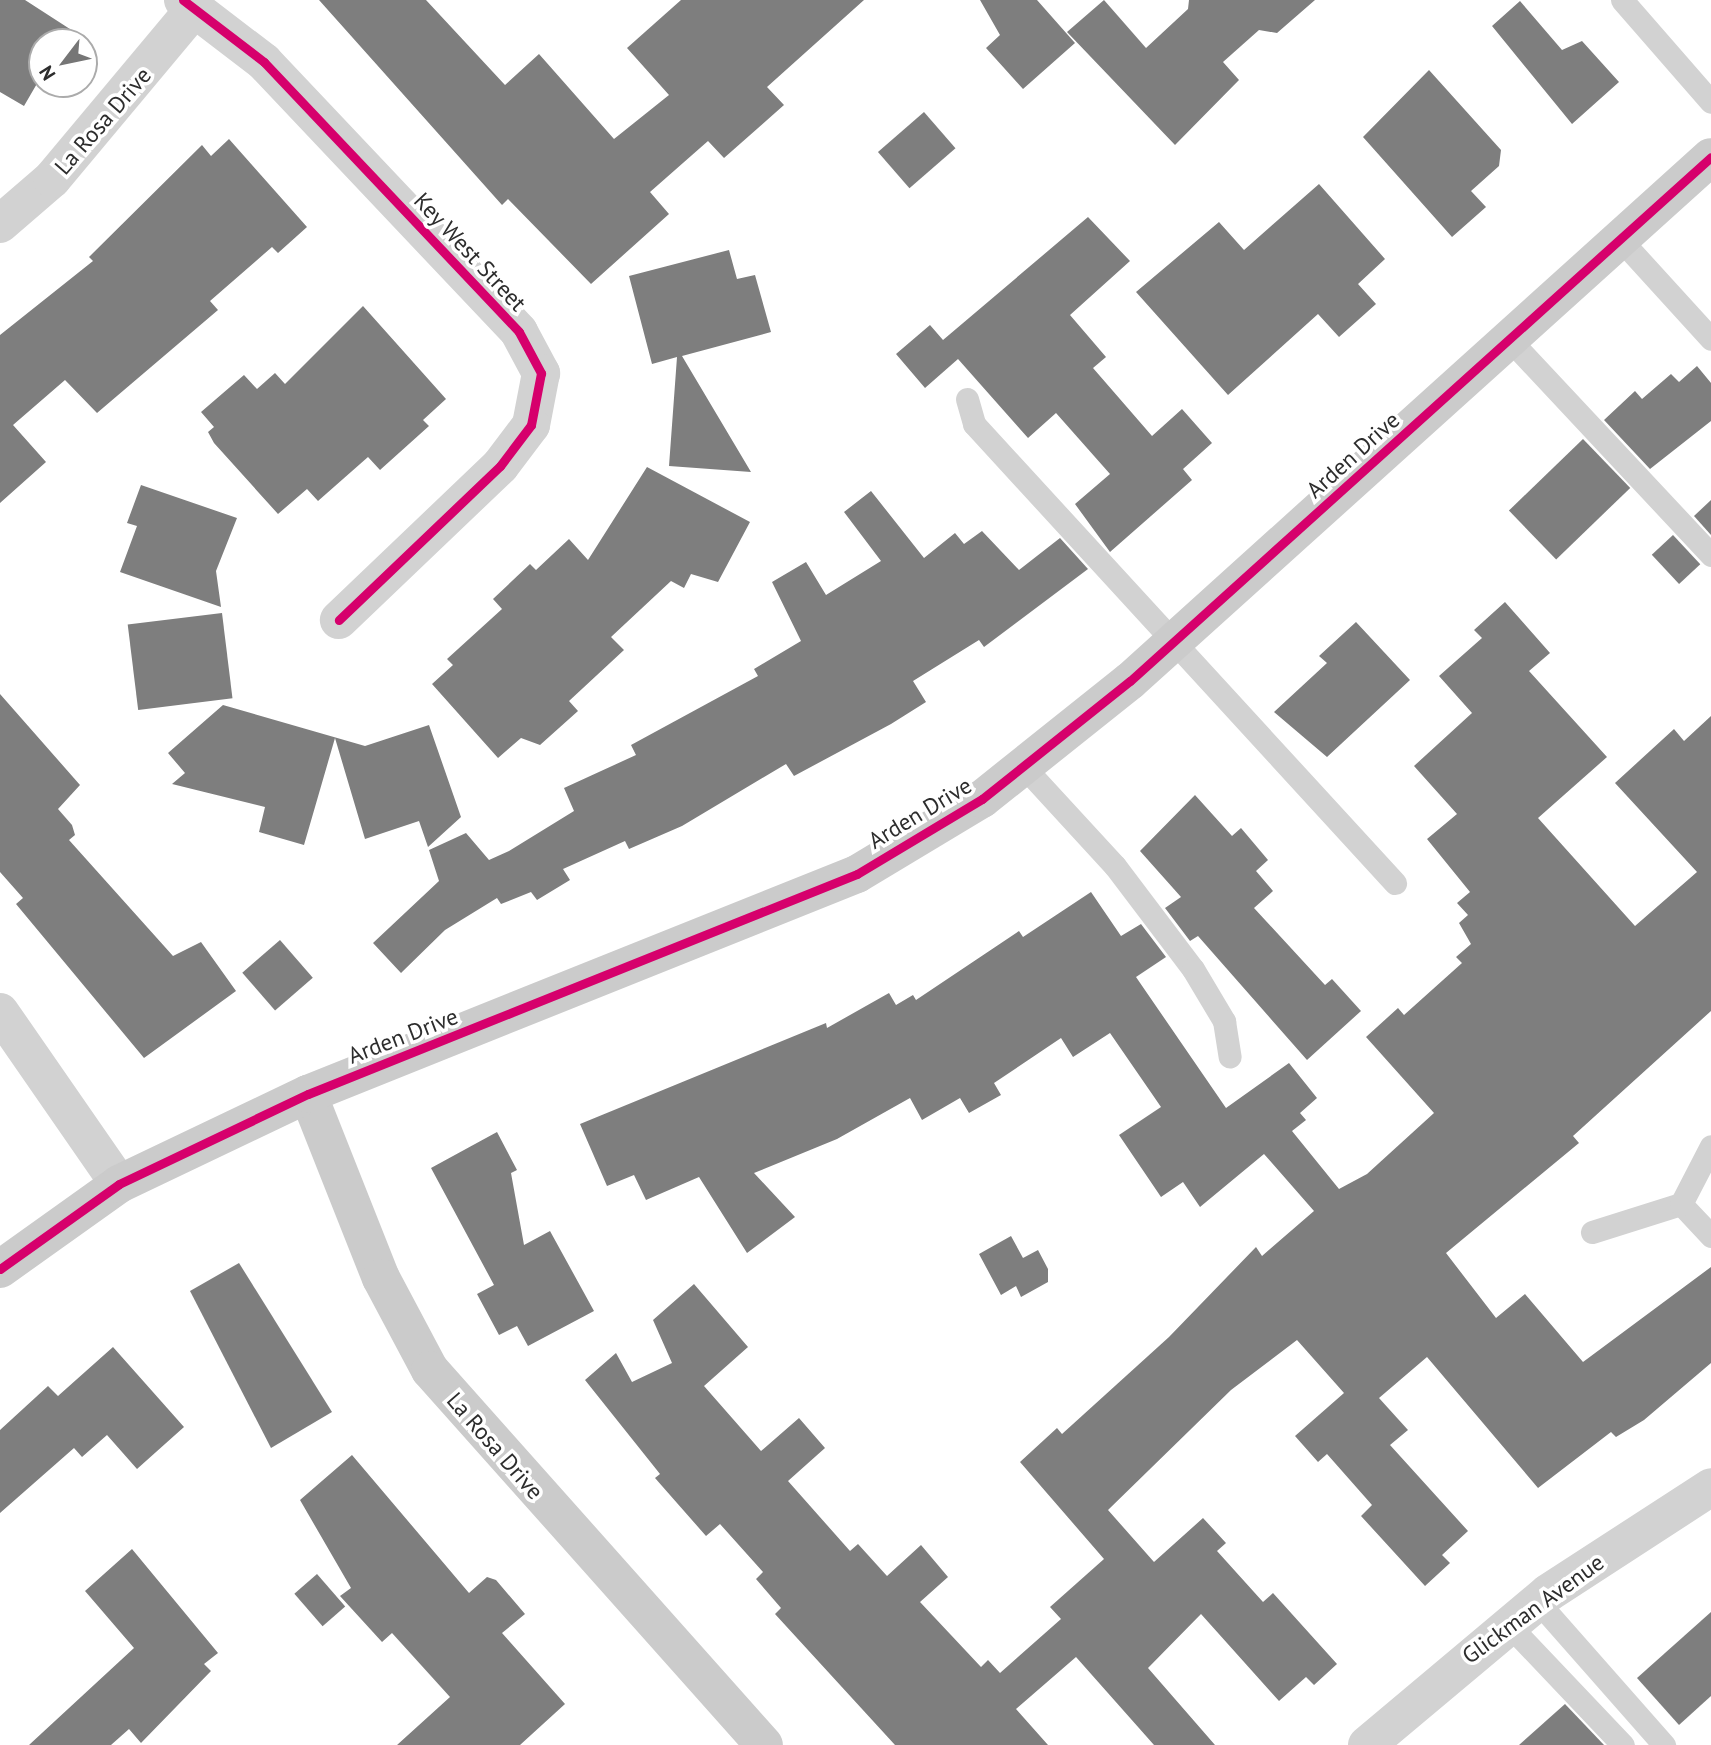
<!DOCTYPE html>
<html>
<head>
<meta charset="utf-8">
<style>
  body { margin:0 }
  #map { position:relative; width:1711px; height:1745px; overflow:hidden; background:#fff; font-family:"PT Sans",sans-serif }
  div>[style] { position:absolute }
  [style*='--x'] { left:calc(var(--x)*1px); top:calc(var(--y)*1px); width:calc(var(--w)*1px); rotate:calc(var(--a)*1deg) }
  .building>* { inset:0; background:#7e7e7e; transform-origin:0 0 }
  .lane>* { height:23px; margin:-11.5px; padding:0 11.5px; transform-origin:11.5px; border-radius:11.5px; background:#d2d2d2 }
  .street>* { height:38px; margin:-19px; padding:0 19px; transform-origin:19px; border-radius:19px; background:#d2d2d2 }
  .secondary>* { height:38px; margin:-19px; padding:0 19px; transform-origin:19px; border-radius:19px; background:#cbcbcb }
  .cycleway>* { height:9px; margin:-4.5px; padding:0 4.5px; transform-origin:4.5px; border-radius:4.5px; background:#d6006c }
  span { translate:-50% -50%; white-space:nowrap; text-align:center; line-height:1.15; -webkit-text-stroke:7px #fff; paint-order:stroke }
  .street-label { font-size:23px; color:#2d2d2d }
  .north { position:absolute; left:28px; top:28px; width:70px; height:70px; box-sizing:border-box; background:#fff; border:2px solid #ababab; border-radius:50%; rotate:238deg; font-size:19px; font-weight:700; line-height:28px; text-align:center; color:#2d2d2d }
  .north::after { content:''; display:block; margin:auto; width:24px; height:32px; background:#767676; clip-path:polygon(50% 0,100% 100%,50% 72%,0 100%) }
</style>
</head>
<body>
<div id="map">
  <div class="building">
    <div style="clip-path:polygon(0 0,25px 0,90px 42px,42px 42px,42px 75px,24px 106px,0 92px)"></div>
    <div style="clip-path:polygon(319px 0,426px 0,505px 85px,539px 54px,614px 139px,669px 95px,627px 48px,681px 0,864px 0,767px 87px,784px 105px,724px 158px,708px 141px,650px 192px,669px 214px,591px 284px,508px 199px,502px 205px)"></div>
    <div style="clip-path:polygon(980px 0,1037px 0,1075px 43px,1023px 89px,986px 48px,1000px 35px)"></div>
    <div style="clip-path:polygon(1104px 0,1146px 48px,1188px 9px,1189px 0,1315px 0,1277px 33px,1259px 30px,1223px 62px,1239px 80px,1175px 145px,1067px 32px)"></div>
    <div style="clip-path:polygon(1520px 1px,1562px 50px,1582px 41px,1619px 82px,1572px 124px,1492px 26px)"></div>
    <div style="clip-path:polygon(1429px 70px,1501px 150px,1499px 166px,1471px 191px,1486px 207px,1452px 237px,1363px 137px)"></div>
    <div style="left:924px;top:112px;width:48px;height:61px;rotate:49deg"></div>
    <div style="clip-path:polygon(229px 139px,307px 227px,278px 253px,272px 247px,210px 301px,218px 310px,97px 413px,65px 380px,13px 425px,46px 462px,0 503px,0 335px,93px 261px,89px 257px,202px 145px,211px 156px)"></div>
    <div style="clip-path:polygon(1319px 184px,1385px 259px,1358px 284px,1376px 304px,1339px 337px,1318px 314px,1228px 395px,1136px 292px,1219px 222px,1244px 250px)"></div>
    <div style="clip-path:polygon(1088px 217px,1130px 261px,1070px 315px,1106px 357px,1093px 368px,1152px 436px,1182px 409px,1212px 443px,1183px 469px,1192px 480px,1110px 552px,1075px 504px,1110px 474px,1056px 413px,1028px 438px,958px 359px,925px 388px,896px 354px,930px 325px,943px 340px)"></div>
    <div style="clip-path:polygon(729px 250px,737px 279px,755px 275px,771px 332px,682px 356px,751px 472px,669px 466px,677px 357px,652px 364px,629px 276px)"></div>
    <div style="clip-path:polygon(363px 306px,446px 399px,423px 420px,429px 426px,380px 470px,368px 457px,318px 501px,307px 489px,278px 514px,214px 443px,208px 432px,214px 427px,201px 412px,244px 375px,257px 389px,275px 373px,285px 384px)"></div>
    <div style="clip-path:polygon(1697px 366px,1711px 383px,1711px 421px,1650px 469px,1604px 420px,1635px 391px,1642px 399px,1671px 374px,1679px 382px)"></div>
    <div style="left:1583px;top:439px;width:68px;height:103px;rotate:46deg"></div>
    <div style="clip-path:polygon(647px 467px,750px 522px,718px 582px,691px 574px,684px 588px,671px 581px,611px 637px,624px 650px,569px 701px,578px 711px,540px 745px,521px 738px,498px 758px,432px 684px,453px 665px,447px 659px,502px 609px,493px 599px,530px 564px,536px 570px,569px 539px,588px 560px)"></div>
    <div style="clip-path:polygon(141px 485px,237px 518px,216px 571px,221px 607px,120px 572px,137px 526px,127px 523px)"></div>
    <div style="clip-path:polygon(871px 491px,924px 558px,955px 533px,964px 544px,982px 531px,1019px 570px,1060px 538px,1088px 569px,984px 647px,979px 640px,913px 681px,926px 702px,891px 724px,794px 776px,786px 764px,682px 826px,629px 849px,625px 841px,563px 869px,570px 880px,537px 900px,531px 892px,501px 904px,497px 898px,445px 930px,401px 973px,373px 943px,439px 881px,429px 850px,466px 833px,489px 860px,509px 851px,574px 811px,564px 788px,636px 755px,631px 745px,758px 676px,754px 669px,801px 641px,772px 582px,806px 562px,826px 595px,881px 561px,844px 512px)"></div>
    <div style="clip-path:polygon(1711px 500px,1711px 535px,1694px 516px)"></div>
    <div style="left:1673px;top:535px;width:40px;height:29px;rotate:47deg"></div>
    <div style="clip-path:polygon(1505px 602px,1550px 653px,1529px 671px,1607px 757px,1538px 818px,1635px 926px,1697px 872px,1615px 783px,1674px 729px,1684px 741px,1711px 716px,1711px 1011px,1573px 1136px,1579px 1143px,1446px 1253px,1496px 1318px,1525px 1294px,1583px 1362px,1711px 1267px,1711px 1363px,1644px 1420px,1616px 1437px,1611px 1432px,1538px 1488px,1427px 1357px,1379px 1398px,1408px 1430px,1390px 1445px,1468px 1531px,1442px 1555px,1450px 1563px,1425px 1586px,1361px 1516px,1372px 1505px,1327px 1454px,1318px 1462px,1295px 1436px,1344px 1393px,1297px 1340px,1231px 1390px,1108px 1510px,1154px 1562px,1203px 1518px,1226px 1543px,1217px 1551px,1263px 1602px,1273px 1593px,1337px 1664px,1314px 1685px,1306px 1677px,1279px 1701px,1201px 1614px,1148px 1668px,1215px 1745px,1154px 1745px,1076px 1657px,1016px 1709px,1048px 1745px,895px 1745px,775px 1614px,781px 1608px,756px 1579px,763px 1572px,720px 1524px,706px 1536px,655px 1478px,660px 1474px,585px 1380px,616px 1353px,632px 1382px,672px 1363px,653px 1320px,694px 1284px,748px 1347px,704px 1386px,761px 1451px,799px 1418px,825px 1448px,788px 1481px,850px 1551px,858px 1544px,887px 1576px,921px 1545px,948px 1577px,920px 1602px,981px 1667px,988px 1660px,1000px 1673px,1061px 1619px,1050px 1607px,1104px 1559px,1020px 1462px,1057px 1428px,1062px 1434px,1169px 1337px,1256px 1247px,1262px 1256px,1314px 1211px,1264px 1154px,1200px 1207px,1183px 1182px,1161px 1197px,1119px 1135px,1161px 1107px,1110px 1033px,1073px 1057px,1061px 1038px,994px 1083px,1001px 1095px,969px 1113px,960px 1098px,922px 1120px,910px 1098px,837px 1139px,754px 1173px,795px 1217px,747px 1253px,699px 1177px,646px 1200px,634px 1175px,607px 1186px,580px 1124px,826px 1023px,827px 1028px,889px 993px,896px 1005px,913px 995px,916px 1000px,1019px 931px,1023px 937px,1091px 892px,1121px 936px,1141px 924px,1166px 957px,1136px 977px,1226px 1108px,1289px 1063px,1317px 1098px,1300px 1113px,1306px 1120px,1292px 1131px,1339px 1189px,1367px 1174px,1434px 1113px,1366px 1037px,1398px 1008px,1404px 1015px,1462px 963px,1456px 957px,1471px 944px,1459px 923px,1468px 915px,1457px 903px,1470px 892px,1427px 839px,1457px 814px,1414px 766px,1472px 713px,1439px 676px,1482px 638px,1474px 630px)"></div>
    <div style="left:222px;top:613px;width:86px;height:95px;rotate:83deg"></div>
    <div style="clip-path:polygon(1356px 622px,1410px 680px,1327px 757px,1274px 712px,1327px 663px,1319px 656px)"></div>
    <div style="clip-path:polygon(0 694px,80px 785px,58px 809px,72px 825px,75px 835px,69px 840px,173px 956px,201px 942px,236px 991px,144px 1058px,16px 904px,23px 898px,0 872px)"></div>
    <div style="clip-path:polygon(223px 705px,365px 746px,429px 725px,461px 817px,428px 847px,419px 821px,365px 839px,335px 738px,304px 845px,259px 832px,265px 807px,172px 784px,185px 773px,168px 753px)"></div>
    <div style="clip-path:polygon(1195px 795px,1232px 836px,1241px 828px,1268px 860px,1256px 871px,1273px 891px,1254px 908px,1325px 985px,1332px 979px,1361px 1011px,1307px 1060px,1198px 936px,1190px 941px,1165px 908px,1181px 897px,1140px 851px)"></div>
    <div style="left:280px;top:940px;width:50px;height:50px;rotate:49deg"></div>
    <div style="clip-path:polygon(497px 1132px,517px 1170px,511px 1173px,524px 1245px,550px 1231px,594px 1311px,528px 1346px,517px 1326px,499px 1335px,477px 1294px,494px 1285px,431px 1168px)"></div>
    <div style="clip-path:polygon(1011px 1236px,1023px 1258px,1038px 1250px,1048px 1269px,1048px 1282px,1021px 1297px,1016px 1286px,1001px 1295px,979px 1254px)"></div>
    <div style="clip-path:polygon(239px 1263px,332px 1412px,271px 1448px,190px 1291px)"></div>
    <div style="clip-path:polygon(113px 1347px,184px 1427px,137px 1469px,107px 1435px,82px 1457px,74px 1448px,0 1513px,0 1430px,48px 1386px,58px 1396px)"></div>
    <div style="clip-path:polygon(352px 1455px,469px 1593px,487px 1577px,496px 1580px,525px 1614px,502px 1633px,565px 1704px,520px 1745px,397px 1745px,450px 1697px,392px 1633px,382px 1642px,340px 1596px,351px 1588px,300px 1500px)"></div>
    <div style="clip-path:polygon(132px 1549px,218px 1653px,204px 1664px,211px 1671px,141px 1743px,129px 1729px,111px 1745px,29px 1745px,134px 1648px,85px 1591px)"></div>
    <div style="left:317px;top:1574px;width:43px;height:30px;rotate:49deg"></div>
    <div style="clip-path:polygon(1711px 1612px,1711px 1696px,1679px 1725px,1637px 1678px)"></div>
    <div style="clip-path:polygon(1565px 1704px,1604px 1745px,1519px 1745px)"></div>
  </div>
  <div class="lane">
    <div style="--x:1622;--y:0;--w:135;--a:48.9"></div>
    <div style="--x:1620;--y:239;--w:135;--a:47.7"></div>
    <div style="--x:1509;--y:339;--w:296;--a:46.9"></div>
    <div style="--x:967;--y:399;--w:26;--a:74"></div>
    <div style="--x:974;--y:424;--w:623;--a:47.47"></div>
    <div style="--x:1023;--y:766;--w:136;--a:47.4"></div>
    <div style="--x:1115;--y:866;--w:129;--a:52.9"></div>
    <div style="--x:1193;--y:969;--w:61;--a:59.2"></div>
    <div style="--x:1224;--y:1021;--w:36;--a:81"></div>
    <div style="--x:1681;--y:1204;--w:44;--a:46.8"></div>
    <div style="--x:1592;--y:1232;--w:93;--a:-17.5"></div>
    <div style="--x:1681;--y:1204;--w:65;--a:-62.7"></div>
    <div style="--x:1538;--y:1602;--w:191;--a:48.6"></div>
    <div style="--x:1508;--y:1624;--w:167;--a:46.5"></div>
  </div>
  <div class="street">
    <div style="--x:183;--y:0;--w:102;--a:37.4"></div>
    <div style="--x:264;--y:62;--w:371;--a:46.6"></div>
    <div style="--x:519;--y:332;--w:47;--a:61.8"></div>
    <div style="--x:541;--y:373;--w:53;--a:100.9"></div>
    <div style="--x:531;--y:425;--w:51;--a:127.1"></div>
    <div style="--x:500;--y:466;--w:223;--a:136.3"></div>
    <div style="--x:0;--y:224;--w:69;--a:-40.9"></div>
    <div style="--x:52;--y:179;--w:223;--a:-50.1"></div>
    <div style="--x:0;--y:1012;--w:209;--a:55.3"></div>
    <div style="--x:1367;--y:1745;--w:236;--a:-40"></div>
    <div style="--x:1548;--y:1593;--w:194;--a:-33"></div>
  </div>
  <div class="secondary">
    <div style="--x:308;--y:1094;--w:198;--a:68.4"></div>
    <div style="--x:381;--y:1278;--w:104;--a:62"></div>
    <div style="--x:430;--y:1370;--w:502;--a:48.31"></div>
    <div style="--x:0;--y:1269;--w:146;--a:-35.5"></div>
    <div style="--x:119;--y:1184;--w:209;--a:-25.5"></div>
    <div style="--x:308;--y:1094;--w:591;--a:-21.84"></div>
    <div style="--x:857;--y:874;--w:146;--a:-31"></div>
    <div style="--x:982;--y:799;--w:189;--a:-38.6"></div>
    <div style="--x:1130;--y:681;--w:782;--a:-42.05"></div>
  </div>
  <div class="cycleway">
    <div style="--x:183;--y:0;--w:102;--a:37.4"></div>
    <div style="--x:264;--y:62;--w:371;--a:46.6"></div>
    <div style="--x:519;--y:332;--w:47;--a:61.8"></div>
    <div style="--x:541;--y:373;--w:53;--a:100.9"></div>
    <div style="--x:531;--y:425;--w:51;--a:127.1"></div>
    <div style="--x:500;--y:466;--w:223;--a:136.3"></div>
    <div style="--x:0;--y:1269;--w:146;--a:-35.5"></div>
    <div style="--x:119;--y:1184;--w:209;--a:-25.5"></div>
    <div style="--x:308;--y:1094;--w:591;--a:-21.84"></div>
    <div style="--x:857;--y:874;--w:146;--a:-31"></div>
    <div style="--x:982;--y:799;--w:189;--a:-38.6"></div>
    <div style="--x:1130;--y:681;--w:782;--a:-42.05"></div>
  </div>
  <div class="street-label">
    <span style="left:103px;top:121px;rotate:-49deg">La Rosa Drive</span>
    <span style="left:470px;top:252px;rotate:47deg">Key West Street</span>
    <span style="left:1353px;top:455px;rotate:-42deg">Arden Drive</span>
    <span style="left:920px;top:813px;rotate:-31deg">Arden Drive</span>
    <span style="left:403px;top:1036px;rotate:-21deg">Arden Drive</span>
    <span style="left:495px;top:1446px;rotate:49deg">La Rosa Drive</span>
    <span style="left:1533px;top:1609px;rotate:-36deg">Glickman Avenue</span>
  </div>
  <div class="north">N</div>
</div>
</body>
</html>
